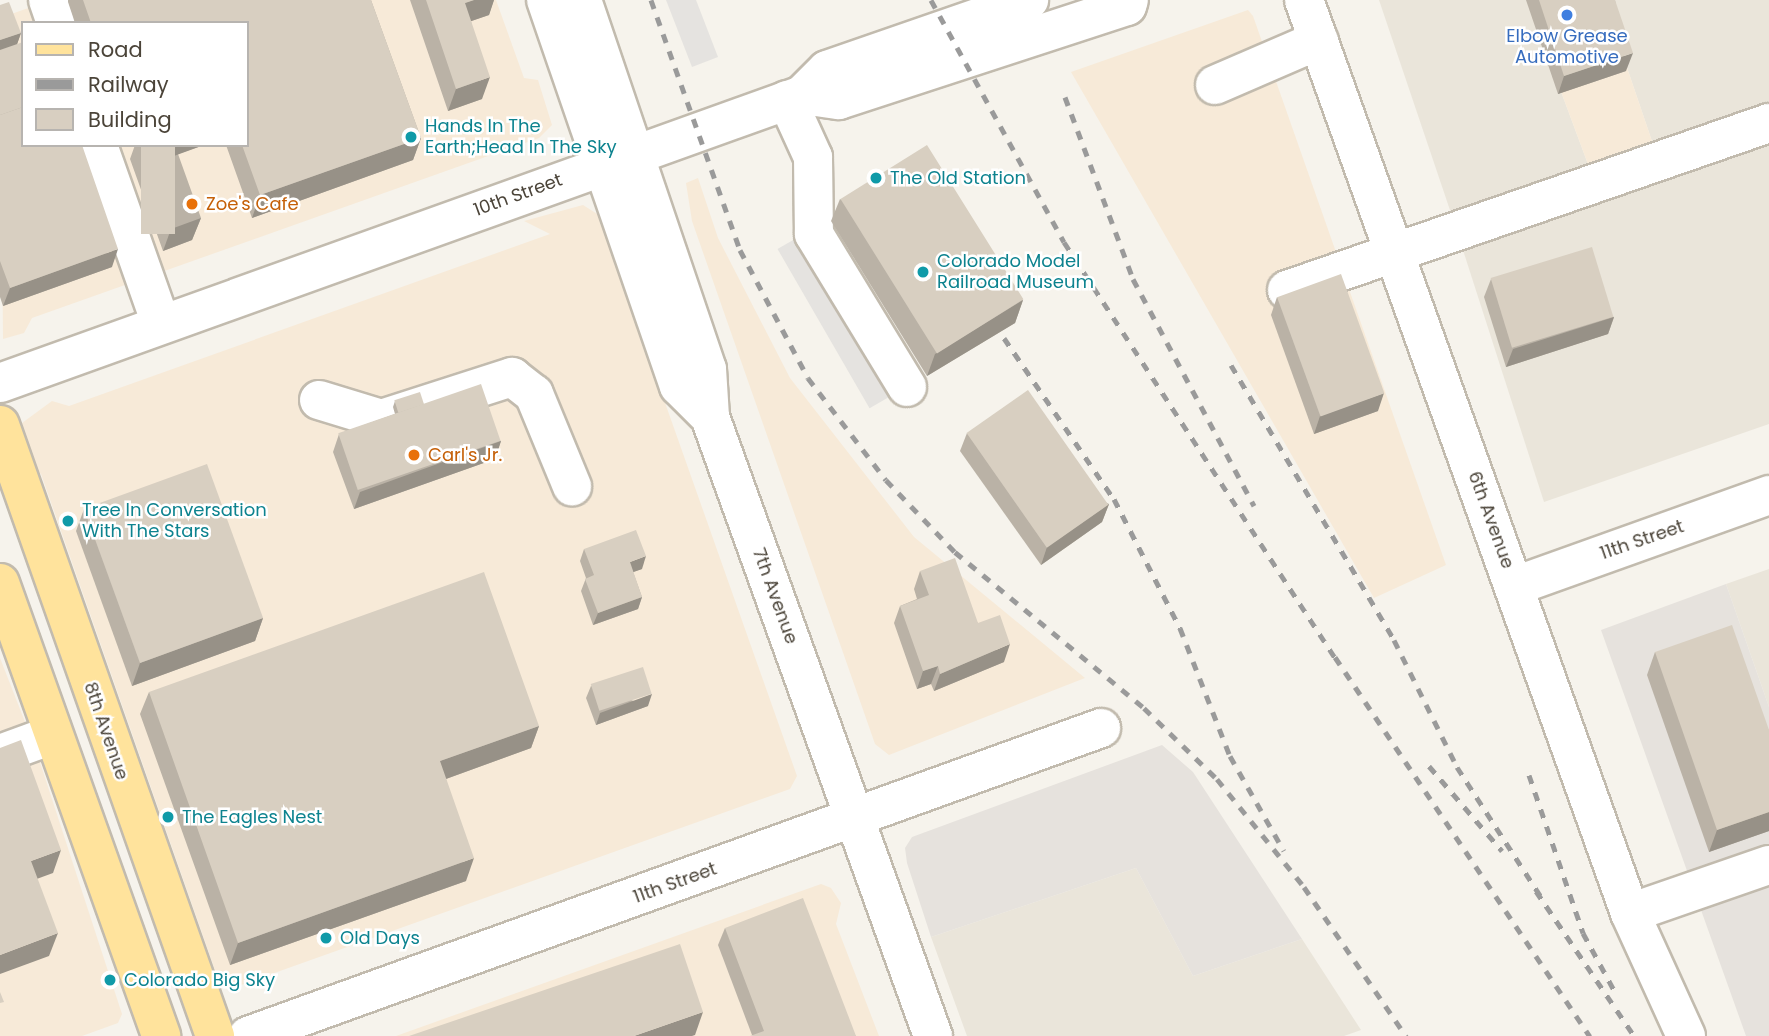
<!DOCTYPE html>
<html>
<head>
<meta charset="utf-8">
<style>
  body { margin:0 }
  #map { position:relative; width:1769px; height:1036px; overflow:hidden; background:#f6f3ec; font-family:Poppins,sans-serif }
  div>[style] { position:absolute }
  [style*='--x'] { left:calc(var(--x)*1px); top:calc(var(--y)*1px); width:calc(var(--w)*1px); rotate:calc(var(--a)*1deg) }
  .residential>* { inset:0; background:#eae5da }
  .commercial>* { inset:0; background:#f7ead8 }
  .industrial>* { inset:0; background:#e6e2dd }
  .parking>* { inset:0; background:#e5e3e0; transform-origin:0 0 }
  .roads { filter:drop-shadow(2px 0 #c2bbae) drop-shadow(-2px 0 #c2bbae) drop-shadow(0 2px #c2bbae) drop-shadow(0 -2px #c2bbae) }
  .minor>* { height:38px; margin:-19px; padding:0 19px; transform-origin:19px; border-radius:19px; background:#fff }
  .major>* { height:38px; margin:-19px; padding:0 19px; transform-origin:19px; border-radius:19px; background:#ffe39c }
  .rail>* { height:5px; margin-top:-2.5px; transform-origin:0; background:repeating-linear-gradient(90deg,#9a9a9a 0 9px,transparent 0 18px) }
  .wall>* { inset:0; background:#bab2a6 }
  .shaded-wall>* { inset:0; background:#979187 }
  .building>* { inset:0; background:#d8cfc1; transform-origin:0 0 }
  .dots>* { width:19px; height:19px; translate:-50% -50%; box-sizing:border-box; border:4px solid #fff; border-radius:50% }
  span { translate:-50% -50%; white-space:nowrap; text-align:center; line-height:1.15; -webkit-text-stroke:5px #fff; paint-order:stroke }
  .shop-label { font-size:18px; color:#366cbe }
  .culture-label { font-size:18px; color:#0d838f }
  .left { translate:0 -50%; text-align:left }
  .street-label { font-size:18px; color:#4b4439 }
  .food-label { font-size:18px; color:#c56008 }
  .legend { position:absolute; left:21px; top:21px; width:228px; height:126px; box-sizing:border-box; background:#fff; border:2px solid #b7b4b0; margin:0; padding:9px 12px; list-style:none; font-size:21px; color:#4b4439 }
  .legend li { display:flex; align-items:center; gap:14px; height:35px }
  .legend b { width:35px; border:2px solid #b7b4b0 }
</style>
</head>
<body>
<div id="map">
  <div class="residential">
    <div style="clip-path:polygon(1379px 0,1527px 0,1592px 175px,1454px 222px)"></div>
    <div style="clip-path:polygon(1604px 0,1769px 0,1769px 110px,1655px 150px)"></div>
    <div style="clip-path:polygon(1769px 137px,1769px 424px,1544px 502px,1462px 247px)"></div>
    <div style="clip-path:polygon(1769px 569px,1769px 707px,1726px 584px)"></div>
    <div style="clip-path:polygon(1136px 868px,1193px 976px,1302px 939px,1361px 1030px,1344px 1036px,967px 1036px,931px 937px)"></div>
  </div>
  <div class="commercial">
    <div style="clip-path:polygon(evenodd,51px 0,496px 0,524px 78px,538px 80px,552px 125px,539px 138px,32px 318px,24px 333px,3px 339px,0 18px,51px 0,23px 23px,247px 23px,247px 145px,23px 145px,23px 23px)"></div>
    <div style="clip-path:polygon(1527px 0,1604px 0,1655px 150px,1592px 175px)"></div>
    <div style="clip-path:polygon(1248px 10px,1253px 16px,1446px 565px,1374px 598px,1071px 72px)"></div>
    <div style="clip-path:polygon(698px 178px,718px 238px,790px 378px,914px 537px,1085px 678px,889px 755px,875px 744px,692px 221px,686px 183px)"></div>
    <div style="clip-path:polygon(583px 205px,602px 217px,624px 259px,616px 264px,797px 776px,790px 789px,241px 985px,224px 982px,215px 970px,41px 474px,30px 469px,22px 423px,52px 401px,69px 406px,550px 234px,524px 221px)"></div>
    <div style="clip-path:polygon(0 658px,36px 750px,122px 1014px,118px 1023px,82px 1036px,0 1036px)"></div>
    <div style="clip-path:polygon(821px 884px,831px 888px,841px 903px,836px 924px,879px 1036px,396px 1036px)"></div>
  </div>
  <div class="industrial">
    <div style="clip-path:polygon(1726px 584px,1769px 707px,1769px 1036px,1746px 1036px,1601px 630px)"></div>
    <div style="clip-path:polygon(1162px 745px,1193px 772px,1302px 939px,1193px 976px,1136px 868px,931px 937px,907px 863px,905px 848px,912px 837px)"></div>
  </div>
  <div class="parking">
    <div style="clip-path:polygon(666px 0,696px 0,718px 57px,692px 67px)"></div>
    <div style="left:807px;top:232px;width:184px;height:34px;rotate:60deg"></div>
  </div>
  <div class="roads">
    <div class="minor">
      <div style="--x:48;--y:0;--w:24;--a:71"></div>
      <div style="--x:546;--y:0;--w:408;--a:71"></div>
      <div style="--x:679;--y:386;--w:44;--a:45"></div>
      <div style="--x:582;--y:0;--w:390;--a:71.3"></div>
      <div style="--x:707;--y:369;--w:48;--a:86.4"></div>
      <div style="--x:710;--y:417;--w:658;--a:70.19"></div>
      <div style="--x:1304;--y:0;--w:969;--a:70.35"></div>
      <div style="--x:1630;--y:913;--w:135;--a:65.5"></div>
      <div style="--x:1215;--y:85;--w:113;--a:-23.4"></div>
      <div style="--x:802;--y:95;--w:37;--a:8"></div>
      <div style="--x:839;--y:100;--w:303;--a:-18.1"></div>
      <div style="--x:1127;--y:6;--w:6;--a:-72"></div>
      <div style="--x:787;--y:100;--w:63;--a:65.5"></div>
      <div style="--x:813;--y:157;--w:77;--a:89.3"></div>
      <div style="--x:814;--y:234;--w:179;--a:58.7"></div>
      <div style="--x:98;--y:145;--w:190;--a:70.6"></div>
      <div style="--x:1287;--y:290;--w:510;--a:-19.11"></div>
      <div style="--x:0;--y:383;--w:852;--a:-19.75"></div>
      <div style="--x:802;--y:95;--w:35;--a:-45"></div>
      <div style="--x:827;--y:70;--w:214;--a:-19.1"></div>
      <div style="--x:319;--y:400;--w:65;--a:17"></div>
      <div style="--x:381;--y:419;--w:138;--a:-17.8"></div>
      <div style="--x:512;--y:377;--w:28;--a:38"></div>
      <div style="--x:534;--y:394;--w:100;--a:67.6"></div>
      <div style="--x:1515;--y:586;--w:270;--a:-19.7"></div>
      <div style="--x:0;--y:754;--w:55;--a:-20.1"></div>
      <div style="--x:1630;--y:913;--w:147;--a:-19.1"></div>
      <div style="--x:248;--y:1036;--w:907;--a:-19.85"></div>
    </div>
    <div class="major">
      <div style="--x:0;--y:425;--w:648;--a:70.61"></div>
      <div style="--x:0;--y:583;--w:481;--a:70.4"></div>
    </div>
  </div>
  <div class="rail">
    <div style="--x:651;--y:0;--w:265;--a:70.4"></div>
    <div style="--x:740;--y:250;--w:145;--a:62"></div>
    <div style="--x:808;--y:378;--w:128;--a:52.6"></div>
    <div style="--x:886;--y:480;--w:100;--a:46.2"></div>
    <div style="--x:955;--y:552;--w:245;--a:39.5"></div>
    <div style="--x:1144;--y:708;--w:102;--a:44.2"></div>
    <div style="--x:1217;--y:779;--w:139;--a:51.1"></div>
    <div style="--x:1304;--y:887;--w:181;--a:55.6"></div>
    <div style="--x:931;--y:0;--w:276;--a:61.2"></div>
    <div style="--x:1064;--y:242;--w:496;--a:56.9"></div>
    <div style="--x:1335;--y:657;--w:457;--a:56.1"></div>
    <div style="--x:1065;--y:97;--w:194;--a:69.5"></div>
    <div style="--x:1133;--y:279;--w:257;--a:61.9"></div>
    <div style="--x:1004;--y:338;--w:195;--a:55.7"></div>
    <div style="--x:1114;--y:499;--w:145;--a:62.9"></div>
    <div style="--x:1180;--y:628;--w:137;--a:68.7"></div>
    <div style="--x:1230;--y:756;--w:109;--a:60.4"></div>
    <div style="--x:1231;--y:365;--w:320;--a:59.3"></div>
    <div style="--x:1394;--y:640;--w:142;--a:63.6"></div>
    <div style="--x:1457;--y:767;--w:155;--a:57.1"></div>
    <div style="--x:1429;--y:766;--w:112;--a:49.3"></div>
    <div style="--x:1529;--y:775;--w:167;--a:71.1"></div>
    <div style="--x:1583;--y:933;--w:67;--a:61.5"></div>
    <div style="--x:1536;--y:891;--w:175;--a:55.9"></div>
  </div>
  <div class="wall">
    <div style="clip-path:polygon(68px 0,371px 0,421px 138px,413px 160px,252px 218px,226px 145px,247px 145px,247px 23px,75px 23px,68px 2px)"></div>
    <div style="clip-path:polygon(410px 0,494px 0,489px 15px,471px 21px,482px 99px,448px 111px)"></div>
    <div style="clip-path:polygon(1526px 0,1615px 0,1626px 71px,1558px 94px)"></div>
    <div style="clip-path:polygon(0 5px,21px 33px,17px 44px,112px 267px,3px 306px,0 297px)"></div>
    <div style="clip-path:polygon(135px 145px,204px 145px,178px 154px,201px 218px,192px 240px,163px 251px,130px 159px)"></div>
    <div style="clip-path:polygon(840px 199px,1023px 300px,1015px 323px,927px 376px,831px 221px)"></div>
    <div style="clip-path:polygon(1491px 279px,1614px 317px,1608px 334px,1506px 367px,1484px 297px)"></div>
    <div style="clip-path:polygon(1277px 297px,1378px 411px,1314px 434px,1271px 315px)"></div>
    <div style="clip-path:polygon(395px 401px,424px 404px,501px 441px,495px 459px,354px 509px,333px 452px,339px 434px,395px 414px,393px 407px)"></div>
    <div style="clip-path:polygon(967px 433px,1109px 504px,1102px 522px,1041px 565px,960px 451px)"></div>
    <div style="clip-path:polygon(84px 509px,263px 618px,255px 641px,132px 686px,76px 531px)"></div>
    <div style="clip-path:polygon(584px 549px,642px 569px,633px 572px,642px 597px,638px 609px,593px 625px,581px 591px,586px 578px,580px 561px)"></div>
    <div style="clip-path:polygon(920px 571px,978px 623px,1004px 662px,934px 691px,931px 684px,917px 689px,894px 623px,900px 606px,917px 599px,914px 589px)"></div>
    <div style="clip-path:polygon(1655px 652px,1769px 730px,1769px 831px,1709px 852px,1647px 675px)"></div>
    <div style="clip-path:polygon(591px 686px,648px 706px,596px 725px,586px 698px)"></div>
    <div style="clip-path:polygon(149px 692px,539px 726px,531px 748px,446px 779px,466px 881px,230px 965px,140px 714px)"></div>
    <div style="clip-path:polygon(725px 928px,856px 1036px,752px 1035px,718px 945px)"></div>
  </div>
  <div class="shaded-wall">
    <div style="clip-path:polygon(474px 0,494px 0,489px 15px,457px 26px,465px 3px)"></div>
    <div style="clip-path:polygon(21px 33px,13px 56px,0 60px,0 40px)"></div>
    <div style="clip-path:polygon(1633px 53px,1626px 71px,1558px 94px,1564px 76px)"></div>
    <div style="clip-path:polygon(490px 77px,482px 99px,448px 111px,456px 89px)"></div>
    <div style="clip-path:polygon(421px 138px,413px 160px,252px 218px,260px 195px)"></div>
    <div style="clip-path:polygon(169px 145px,204px 145px,163px 160px)"></div>
    <div style="clip-path:polygon(201px 218px,192px 240px,163px 251px,171px 229px)"></div>
    <div style="clip-path:polygon(118px 249px,112px 267px,3px 306px,10px 288px)"></div>
    <div style="clip-path:polygon(1023px 300px,1015px 323px,927px 376px,935px 354px)"></div>
    <div style="clip-path:polygon(1614px 317px,1608px 334px,1506px 367px,1513px 349px)"></div>
    <div style="clip-path:polygon(1384px 393px,1378px 411px,1314px 434px,1320px 416px)"></div>
    <div style="clip-path:polygon(501px 441px,495px 459px,354px 509px,360px 492px)"></div>
    <div style="clip-path:polygon(1109px 504px,1102px 522px,1041px 565px,1047px 547px)"></div>
    <div style="clip-path:polygon(646px 556px,642px 569px,625px 575px,630px 562px)"></div>
    <div style="clip-path:polygon(642px 597px,638px 609px,593px 625px,598px 613px)"></div>
    <div style="clip-path:polygon(263px 618px,255px 641px,132px 686px,140px 663px)"></div>
    <div style="clip-path:polygon(1010px 644px,1004px 662px,934px 691px,940px 674px)"></div>
    <div style="clip-path:polygon(938px 666px,931px 684px,917px 689px,923px 671px)"></div>
    <div style="clip-path:polygon(652px 694px,648px 706px,596px 725px,600px 713px)"></div>
    <div style="clip-path:polygon(539px 726px,531px 748px,432px 784px,440px 761px)"></div>
    <div style="clip-path:polygon(1769px 812px,1769px 831px,1709px 852px,1717px 830px)"></div>
    <div style="clip-path:polygon(61px 850px,53px 873px,23px 884px,31px 861px)"></div>
    <div style="clip-path:polygon(474px 858px,466px 881px,230px 965px,238px 943px)"></div>
    <div style="clip-path:polygon(58px 933px,49px 956px,0 974px,0 955px)"></div>
    <div style="clip-path:polygon(703px 1012px,695px 1035px,692px 1036px,634px 1036px)"></div>
  </div>
  <div class="building">
    <div style="clip-path:polygon(83px 0,371px 0,421px 138px,260px 195px,242px 145px,247px 145px,247px 23px,91px 23px)"></div>
    <div style="clip-path:polygon(426px 0,474px 0,465px 3px,490px 77px,456px 89px)"></div>
    <div style="clip-path:polygon(1539px 0,1615px 0,1633px 53px,1564px 76px)"></div>
    <div style="clip-path:polygon(9px 2px,21px 33px,0 40px,0 5px)"></div>
    <div style="clip-path:polygon(23px 42px,23px 107px,0 115px,0 50px)"></div>
    <div style="clip-path:polygon(23px 107px,23px 145px,82px 145px,118px 249px,10px 288px,0 261px,0 115px)"></div>
    <div style="left:141px;top:145px;width:34px;height:89px"></div>
    <div style="left:927px;top:145px;width:182px;height:102px;rotate:58deg"></div>
    <div style="left:1592px;top:247px;width:73px;height:106px;rotate:73deg"></div>
    <div style="left:1341px;top:274px;width:127px;height:68px;rotate:70deg"></div>
    <div style="left:481px;top:384px;width:60px;height:151px;rotate:71deg"></div>
    <div style="left:1028px;top:390px;width:140px;height:75px;rotate:55deg"></div>
    <div style="left:420px;top:392px;width:13px;height:27px;rotate:72deg"></div>
    <div style="left:207px;top:464px;width:164px;height:131px;rotate:70deg"></div>
    <div style="clip-path:polygon(636px 530px,646px 556px,630px 562px,642px 597px,598px 613px,585px 579px,594px 575px,584px 549px)"></div>
    <div style="clip-path:polygon(955px 558px,978px 623px,1000px 615px,1010px 644px,940px 674px,938px 666px,923px 671px,900px 606px,929px 595px,920px 571px)"></div>
    <div style="clip-path:polygon(484px 572px,539px 726px,440px 761px,474px 858px,238px 943px,149px 692px)"></div>
    <div style="clip-path:polygon(1732px 625px,1769px 730px,1769px 812px,1717px 830px,1655px 652px)"></div>
    <div style="left:643px;top:667px;width:28px;height:55px;rotate:72deg"></div>
    <div style="clip-path:polygon(21px 740px,61px 850px,31px 861px,58px 933px,0 955px,0 748px)"></div>
    <div style="clip-path:polygon(803px 898px,856px 1036px,750px 1036px,764px 1031px,725px 928px)"></div>
    <div style="clip-path:polygon(680px 944px,703px 1012px,634px 1036px,409px 1036px)"></div>
    <div style="clip-path:polygon(0 992px,4px 1002px,0 1003px)"></div>
  </div>
  <div class="dots">
    <div style="left:1567px;top:15px;background:#3f7fe0"></div>
    <div style="left:411px;top:137px;background:#0f9aa8"></div>
    <div style="left:876px;top:178px;background:#0f9aa8"></div>
    <div style="left:192px;top:204px;background:#e8710a"></div>
    <div style="left:923px;top:272px;background:#0f9aa8"></div>
    <div style="left:414px;top:455px;background:#e8710a"></div>
    <div style="left:68px;top:521px;background:#0f9aa8"></div>
    <div style="left:168px;top:817px;background:#0f9aa8"></div>
    <div style="left:326px;top:938px;background:#0f9aa8"></div>
    <div style="left:110px;top:980px;background:#0f9aa8"></div>
  </div>
  <div class="shop-label">
    <span style="left:1567px;top:47px">Elbow Grease<br>Automotive</span>
  </div>
  <div class="culture-label">
    <span class="left" style="left:425px;top:137px">Hands In The<br>Earth;Head In The Sky</span>
    <span class="left" style="left:890px;top:178px">The Old Station</span>
    <span class="left" style="left:937px;top:272px">Colorado Model<br>Railroad Museum</span>
    <span class="left" style="left:82px;top:521px">Tree In Conversation<br>With The Stars</span>
    <span class="left" style="left:182px;top:817px">The Eagles Nest</span>
    <span class="left" style="left:340px;top:938px">Old Days</span>
    <span class="left" style="left:124px;top:980px">Colorado Big Sky</span>
  </div>
  <div class="street-label">
    <span style="left:518px;top:195px;rotate:-20deg">10th Street</span>
    <span style="left:1491px;top:520px;rotate:70deg">6th Avenue</span>
    <span style="left:1642px;top:540px;rotate:-19deg">11th Street</span>
    <span style="left:775px;top:596px;rotate:70deg">7th Avenue</span>
    <span style="left:106px;top:731px;rotate:71deg">8th Avenue</span>
    <span style="left:675px;top:883px;rotate:-20deg">11th Street</span>
  </div>
  <div class="food-label">
    <span class="left" style="left:206px;top:204px">Zoe's Cafe</span>
    <span class="left" style="left:428px;top:455px">Carl's Jr.</span>
  </div>
  <ul class="legend">
  <li><b style="height:9px;background:#ffe39c"></b>Road</li>
  <li><b style="height:9px;background:#9a9a9a"></b>Railway</li>
  <li><b style="height:19px;background:#d8cfc1"></b>Building</li>
  </ul>
</div>
</body>
</html>
